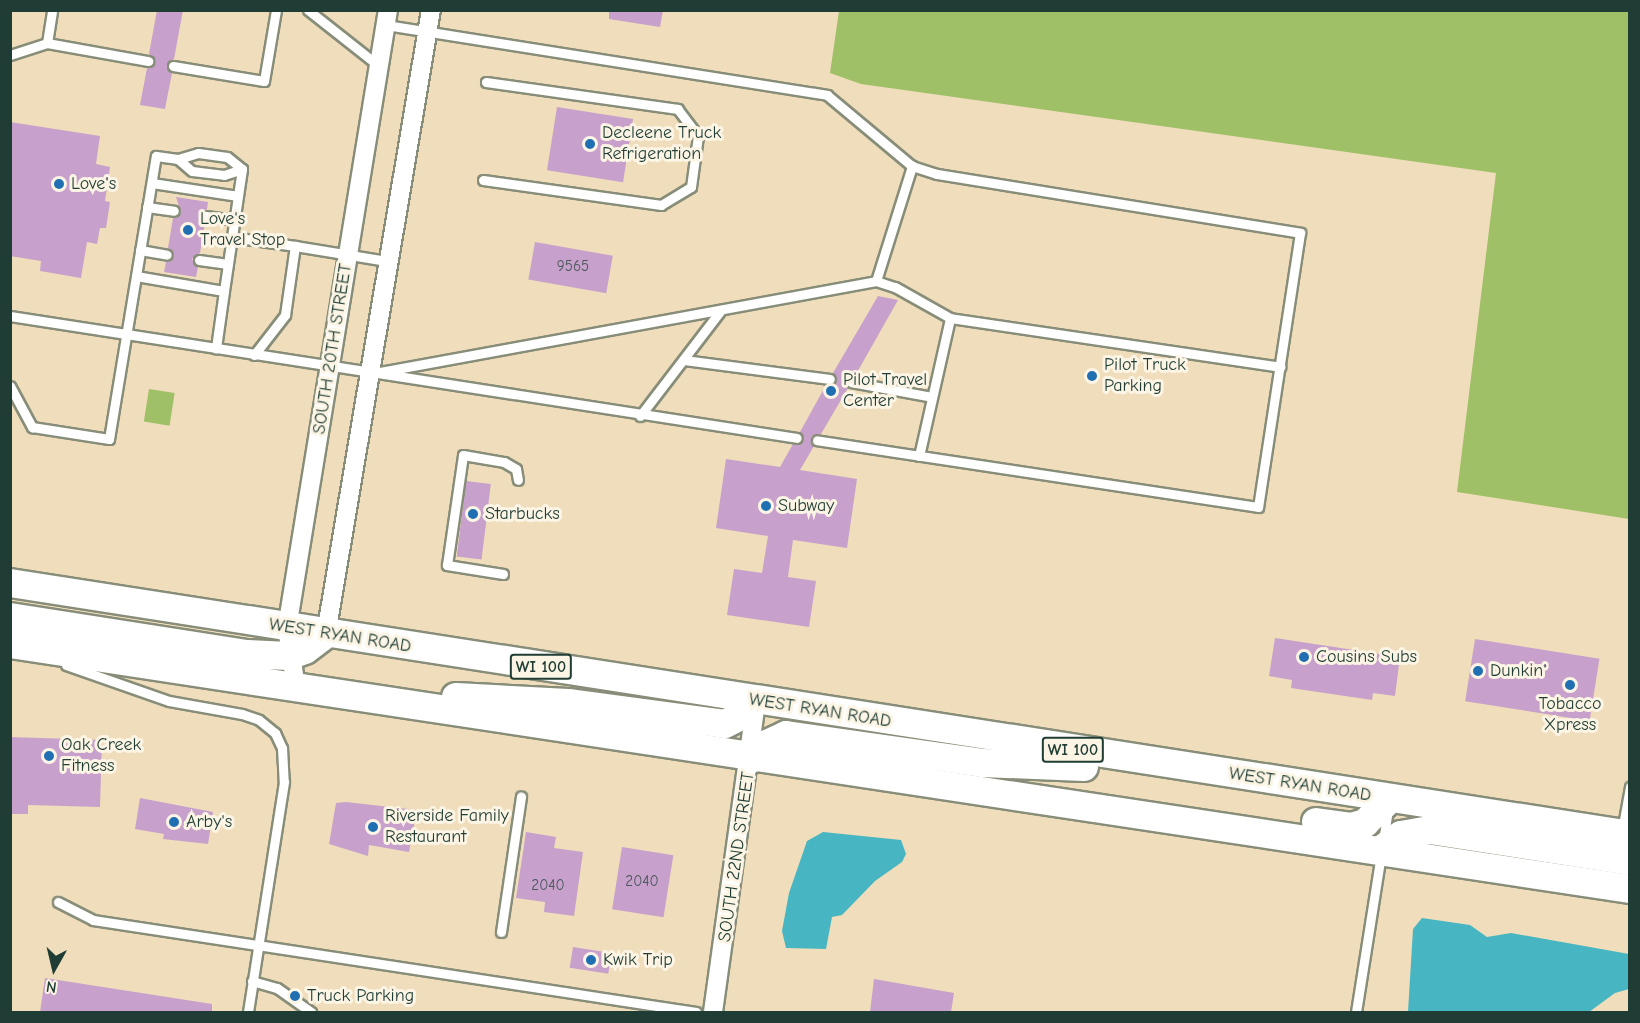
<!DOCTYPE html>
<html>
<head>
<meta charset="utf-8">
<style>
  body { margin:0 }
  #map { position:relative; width:1640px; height:1023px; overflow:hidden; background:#efddbb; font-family:"Comic Neue",sans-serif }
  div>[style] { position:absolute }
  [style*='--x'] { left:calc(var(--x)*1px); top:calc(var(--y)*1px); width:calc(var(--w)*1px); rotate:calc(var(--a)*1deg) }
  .green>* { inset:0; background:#a0c068; transform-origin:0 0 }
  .water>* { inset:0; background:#47b6c2 }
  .building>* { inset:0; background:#c7a1cb; transform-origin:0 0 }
  .roads { filter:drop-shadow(2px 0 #878d78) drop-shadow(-2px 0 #878d78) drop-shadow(0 2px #878d78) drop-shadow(0 -2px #878d78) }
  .service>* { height:9px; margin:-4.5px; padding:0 4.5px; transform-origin:4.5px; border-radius:4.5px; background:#fff }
  .minor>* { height:18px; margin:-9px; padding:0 9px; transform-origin:9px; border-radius:9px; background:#fff }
  .primary>* { height:28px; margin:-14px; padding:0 14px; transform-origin:14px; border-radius:14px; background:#fff }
  .dots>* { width:16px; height:16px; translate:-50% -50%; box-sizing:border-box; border:3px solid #fcf5e5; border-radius:50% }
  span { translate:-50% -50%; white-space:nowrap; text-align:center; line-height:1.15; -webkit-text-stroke:6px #fcf5e5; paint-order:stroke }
  .number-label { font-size:15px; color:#49565a }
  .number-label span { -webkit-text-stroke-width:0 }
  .shield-label span { padding:2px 4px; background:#fcf5e5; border:2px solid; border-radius:4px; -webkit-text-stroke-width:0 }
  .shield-label { font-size:16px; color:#1f3d34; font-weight:700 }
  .poi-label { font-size:18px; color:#1f3d34 }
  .left { translate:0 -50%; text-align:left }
  .street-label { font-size:18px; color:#1f3d34 }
  .frame { position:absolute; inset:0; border:12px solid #1f3d34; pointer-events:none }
  .north { position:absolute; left:24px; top:939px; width:60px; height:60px; -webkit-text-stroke:4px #fcf5e5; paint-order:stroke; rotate:188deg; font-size:16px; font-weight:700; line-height:24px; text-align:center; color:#1f3d34 }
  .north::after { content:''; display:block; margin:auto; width:21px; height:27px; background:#1f3d34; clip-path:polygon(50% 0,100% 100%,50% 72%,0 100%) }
</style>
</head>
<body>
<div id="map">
  <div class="green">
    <div style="clip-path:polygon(839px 11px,1629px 11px,1629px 519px,1457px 492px,1496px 173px,861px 84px,830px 73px)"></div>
    <div style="left:149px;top:389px;width:26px;height:33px;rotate:9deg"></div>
  </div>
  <div class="water">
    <div style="clip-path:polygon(823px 832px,901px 840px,906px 854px,902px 862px,875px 881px,842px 915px,832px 917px,826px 949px,786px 948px,782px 931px,789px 893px,807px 841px)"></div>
    <div style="clip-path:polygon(1422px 918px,1470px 925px,1487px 937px,1511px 933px,1629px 954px,1629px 989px,1615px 993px,1589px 1012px,1408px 1012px,1413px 929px)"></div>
  </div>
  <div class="building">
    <div style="clip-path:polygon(157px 10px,183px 10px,174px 59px,167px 64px,172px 73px,165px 109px,140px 105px,147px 68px,154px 63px,149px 54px)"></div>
    <div style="clip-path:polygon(609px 10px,663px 10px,660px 27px,609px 19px)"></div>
    <div style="left:557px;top:107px;width:77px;height:64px;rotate:9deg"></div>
    <div style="clip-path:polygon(10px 122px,100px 136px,96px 164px,110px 167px,105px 201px,110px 202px,106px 228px,100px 228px,97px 244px,87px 242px,81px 278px,40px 271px,41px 261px,10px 256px)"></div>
    <div style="clip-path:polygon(176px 197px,208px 202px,207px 209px,199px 214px,205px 223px,200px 253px,192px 259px,198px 267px,196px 277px,164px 272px,166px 262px,174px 256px,168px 248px,173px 218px,181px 213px)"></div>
    <div style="left:535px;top:242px;width:79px;height:38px;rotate:10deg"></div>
    <div style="clip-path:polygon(878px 296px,898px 300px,855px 376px,846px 378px,848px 388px,821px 434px,811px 436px,814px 446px,800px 470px,857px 479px,847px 548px,793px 540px,788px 577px,816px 581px,809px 627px,727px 615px,734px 569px,762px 573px,768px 536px,716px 528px,726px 459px,780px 467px,793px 444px,803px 442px,800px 432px,826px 385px,836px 383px,833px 373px)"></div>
    <div style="left:466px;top:481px;width:25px;height:76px;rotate:7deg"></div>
    <div style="clip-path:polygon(1275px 638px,1400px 657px,1395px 696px,1373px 693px,1372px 700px,1291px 688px,1292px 680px,1269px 676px)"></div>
    <div style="left:1475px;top:639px;width:126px;height:63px;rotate:9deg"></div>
    <div style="clip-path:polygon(10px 737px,102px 740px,100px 807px,28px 805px,28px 814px,10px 814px)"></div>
    <div style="clip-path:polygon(140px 798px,213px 812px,208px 844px,163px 839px,164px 834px,135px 829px)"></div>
    <div style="clip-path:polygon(346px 802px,417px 810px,409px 852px,369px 845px,368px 856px,329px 844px,336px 803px)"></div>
    <div style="clip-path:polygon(526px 832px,556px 837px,554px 848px,583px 852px,574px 916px,544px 912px,545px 902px,516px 898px)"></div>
    <div style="left:622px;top:847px;width:52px;height:63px;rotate:9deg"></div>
    <div style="left:573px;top:947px;width:39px;height:21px;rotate:9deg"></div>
    <div style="clip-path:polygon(45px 978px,212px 1004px,212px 1012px,40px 1012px)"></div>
    <div style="clip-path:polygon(874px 979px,954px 993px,951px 1012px,870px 1012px)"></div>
  </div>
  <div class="roads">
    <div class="service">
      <div style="--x:308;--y:10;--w:90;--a:38.3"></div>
      <div style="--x:386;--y:25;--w:447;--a:9"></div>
      <div style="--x:827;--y:95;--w:111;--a:39.9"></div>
      <div style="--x:912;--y:166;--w:26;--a:18"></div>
      <div style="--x:937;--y:174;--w:368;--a:9.2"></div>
      <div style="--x:1300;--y:233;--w:277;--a:98.7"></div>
      <div style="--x:1258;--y:507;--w:446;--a:-171.4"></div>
      <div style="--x:47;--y:43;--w:103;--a:10.1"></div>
      <div style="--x:10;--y:55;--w:39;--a:-18"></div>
      <div style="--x:47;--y:43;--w:33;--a:-81"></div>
      <div style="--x:173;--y:66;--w:92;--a:9.4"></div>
      <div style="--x:264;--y:81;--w:72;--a:-80.4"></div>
      <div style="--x:242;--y:169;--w:19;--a:-141"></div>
      <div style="--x:227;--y:157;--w:29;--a:-172"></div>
      <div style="--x:198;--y:153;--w:21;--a:163"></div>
      <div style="--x:178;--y:159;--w:18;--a:41"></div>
      <div style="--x:192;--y:171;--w:32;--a:7"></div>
      <div style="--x:224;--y:175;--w:19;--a:-18"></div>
      <div style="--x:242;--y:169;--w:69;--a:98.4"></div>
      <div style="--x:232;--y:237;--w:64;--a:8.1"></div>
      <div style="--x:483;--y:180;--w:180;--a:8"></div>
      <div style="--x:661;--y:205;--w:35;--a:-31"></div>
      <div style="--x:691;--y:187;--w:51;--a:-82.2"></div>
      <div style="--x:698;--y:136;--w:34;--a:-127"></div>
      <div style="--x:678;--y:109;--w:194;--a:-172"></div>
      <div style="--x:152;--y:183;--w:87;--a:8.6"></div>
      <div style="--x:147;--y:207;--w:27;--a:8"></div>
      <div style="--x:206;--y:216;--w:28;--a:8"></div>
      <div style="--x:140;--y:250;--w:27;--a:10"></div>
      <div style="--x:199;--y:260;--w:29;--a:8"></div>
      <div style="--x:136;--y:276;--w:89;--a:9.7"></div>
      <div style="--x:224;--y:291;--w:58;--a:98"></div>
      <div style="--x:876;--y:281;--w:121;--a:-72.6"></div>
      <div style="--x:224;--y:291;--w:55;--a:-81.6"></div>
      <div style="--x:10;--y:316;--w:796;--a:8.81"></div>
      <div style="--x:254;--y:355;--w:51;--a:-52.2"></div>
      <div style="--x:285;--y:315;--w:70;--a:-81.8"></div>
      <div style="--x:295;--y:246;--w:93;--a:9.3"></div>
      <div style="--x:684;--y:360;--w:147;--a:7.4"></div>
      <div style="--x:369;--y:374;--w:515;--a:-10.39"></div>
      <div style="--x:876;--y:281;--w:20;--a:18"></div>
      <div style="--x:895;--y:287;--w:63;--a:29.4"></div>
      <div style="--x:950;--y:318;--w:334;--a:8.4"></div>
      <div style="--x:851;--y:382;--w:82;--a:10.5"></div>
      <div style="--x:10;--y:386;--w:47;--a:61.8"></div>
      <div style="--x:32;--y:427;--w:78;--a:8.9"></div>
      <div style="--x:109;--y:439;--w:287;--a:-80.6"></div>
      <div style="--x:156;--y:156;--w:22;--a:8"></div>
      <div style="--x:640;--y:416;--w:133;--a:-52.6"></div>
      <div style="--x:919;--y:456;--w:141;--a:-77.3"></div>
      <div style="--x:503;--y:574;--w:57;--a:-170.9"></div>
      <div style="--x:447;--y:565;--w:111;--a:-81.7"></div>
      <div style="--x:463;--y:455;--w:42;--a:9.7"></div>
      <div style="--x:504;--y:462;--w:14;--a:30"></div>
      <div style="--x:516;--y:469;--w:11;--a:80"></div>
      <div style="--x:66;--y:665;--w:109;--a:19.3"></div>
      <div style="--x:169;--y:701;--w:74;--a:10.1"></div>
      <div style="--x:242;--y:714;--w:18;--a:19"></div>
      <div style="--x:259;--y:720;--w:21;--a:39"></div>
      <div style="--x:275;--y:733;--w:17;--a:65"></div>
      <div style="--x:282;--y:748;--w:34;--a:87"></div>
      <div style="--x:284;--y:782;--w:233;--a:98.9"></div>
      <div style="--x:1622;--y:831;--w:45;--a:-79.7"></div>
      <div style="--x:1383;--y:841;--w:31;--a:-81"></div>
      <div style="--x:58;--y:902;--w:39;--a:27"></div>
      <div style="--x:93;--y:920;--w:610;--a:8.67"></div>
      <div style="--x:501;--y:932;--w:137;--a:-81.6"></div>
      <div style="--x:252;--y:981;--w:26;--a:16"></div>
      <div style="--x:277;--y:988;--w:42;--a:35.2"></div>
      <div style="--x:1356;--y:1012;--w:159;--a:-81"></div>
    </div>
    <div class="minor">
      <div style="--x:326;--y:634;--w:633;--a:-80.45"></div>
      <div style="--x:296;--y:688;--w:61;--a:-98.5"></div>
      <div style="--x:287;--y:628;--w:626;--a:-80.72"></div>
      <div style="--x:713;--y:1012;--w:314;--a:-82.1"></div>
    </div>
    <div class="primary">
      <div style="--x:10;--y:583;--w:1639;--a:8.84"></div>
      <div style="--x:10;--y:617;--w:238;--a:8.9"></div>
      <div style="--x:245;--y:654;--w:44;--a:2.6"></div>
      <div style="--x:289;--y:656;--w:17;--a:-21"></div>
      <div style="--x:305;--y:650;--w:26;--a:-37"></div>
      <div style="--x:10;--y:644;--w:1638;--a:8.6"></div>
      <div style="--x:456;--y:697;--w:112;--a:3.1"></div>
      <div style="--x:568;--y:703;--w:158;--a:7.6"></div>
      <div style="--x:725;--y:724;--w:18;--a:-27"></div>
      <div style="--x:741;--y:716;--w:21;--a:-45"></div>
      <div style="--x:751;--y:759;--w:22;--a:-43"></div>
      <div style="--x:767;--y:744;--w:21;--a:-25"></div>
      <div style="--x:786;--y:735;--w:198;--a:8.1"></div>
      <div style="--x:982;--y:763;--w:102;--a:2.2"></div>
      <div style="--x:1316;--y:822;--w:35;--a:8"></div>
      <div style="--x:1351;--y:827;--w:15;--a:-16"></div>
      <div style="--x:1365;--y:823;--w:35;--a:-44"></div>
      <div style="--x:1381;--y:850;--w:25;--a:-37"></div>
      <div style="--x:1401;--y:835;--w:29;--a:-10"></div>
      <div style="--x:1430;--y:830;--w:202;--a:8.8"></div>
    </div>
  </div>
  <div class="dots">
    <div style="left:590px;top:144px;background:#1f6fb2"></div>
    <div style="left:59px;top:184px;background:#1f6fb2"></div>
    <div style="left:188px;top:230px;background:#1f6fb2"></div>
    <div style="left:1092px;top:376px;background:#1f6fb2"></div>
    <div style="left:831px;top:391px;background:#1f6fb2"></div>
    <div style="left:766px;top:506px;background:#1f6fb2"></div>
    <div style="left:473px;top:514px;background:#1f6fb2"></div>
    <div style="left:1304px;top:657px;background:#1f6fb2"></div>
    <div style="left:1478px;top:671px;background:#1f6fb2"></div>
    <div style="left:1570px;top:685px;background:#1f6fb2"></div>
    <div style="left:49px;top:756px;background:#1f6fb2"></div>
    <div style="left:174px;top:822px;background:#1f6fb2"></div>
    <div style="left:373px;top:827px;background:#1f6fb2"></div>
    <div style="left:591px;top:960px;background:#1f6fb2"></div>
    <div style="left:295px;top:996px;background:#1f6fb2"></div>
  </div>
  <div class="number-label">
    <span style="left:573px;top:267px">9565</span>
    <span style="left:642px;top:882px">2040</span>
    <span style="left:548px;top:886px">2040</span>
  </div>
  <div class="shield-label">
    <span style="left:541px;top:667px">WI 100</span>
    <span style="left:1073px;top:750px">WI 100</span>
  </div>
  <div class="poi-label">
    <span class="left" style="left:602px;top:144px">Decleene Truck<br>Refrigeration</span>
    <span class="left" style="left:71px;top:184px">Love's</span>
    <span class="left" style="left:200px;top:230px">Love's<br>Travel Stop</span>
    <span class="left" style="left:1104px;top:376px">Pilot Truck<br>Parking</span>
    <span class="left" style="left:843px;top:391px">Pilot Travel<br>Center</span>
    <span class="left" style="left:778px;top:506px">Subway</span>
    <span class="left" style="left:485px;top:514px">Starbucks</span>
    <span class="left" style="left:1316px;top:657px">Cousins Subs</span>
    <span class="left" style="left:1490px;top:671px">Dunkin'</span>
    <span style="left:1570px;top:715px">Tobacco<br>Xpress</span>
    <span class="left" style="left:61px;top:756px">Oak Creek<br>Fitness</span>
    <span class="left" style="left:385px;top:827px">Riverside Family<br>Restaurant</span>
    <span class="left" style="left:186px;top:822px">Arby's</span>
    <span class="left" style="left:603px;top:960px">Kwik Trip</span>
    <span class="left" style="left:307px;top:996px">Truck Parking</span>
  </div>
  <div class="street-label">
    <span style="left:333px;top:349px;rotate:-81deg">SOUTH 20TH STREET</span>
    <span style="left:340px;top:636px;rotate:9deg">WEST RYAN ROAD</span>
    <span style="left:820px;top:711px;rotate:9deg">WEST RYAN ROAD</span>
    <span style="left:1300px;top:785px;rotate:9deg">WEST RYAN ROAD</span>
    <span style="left:737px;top:857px;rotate:-82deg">SOUTH 22ND STREET</span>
  </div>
  <div class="frame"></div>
  <div class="north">N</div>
</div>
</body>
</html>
